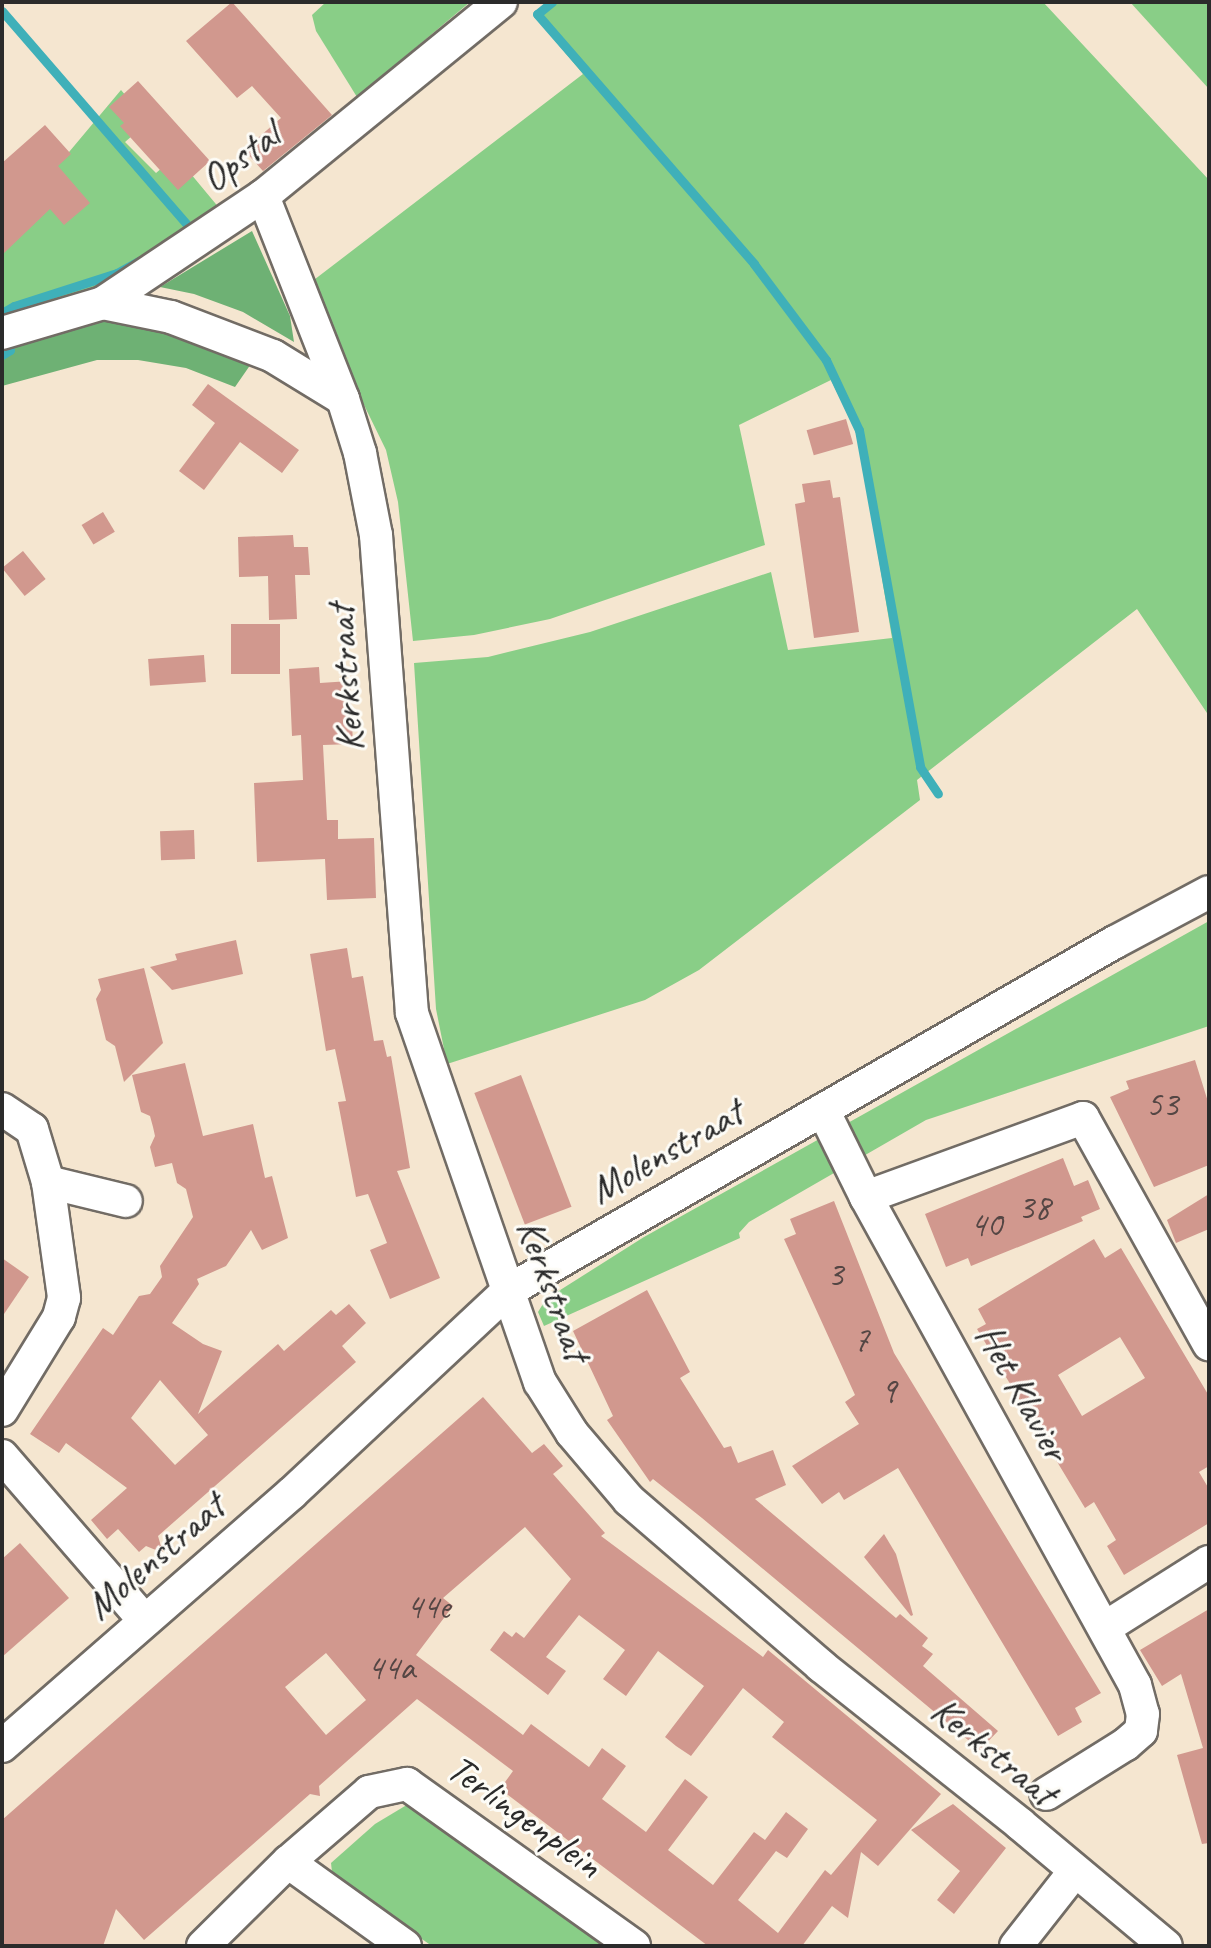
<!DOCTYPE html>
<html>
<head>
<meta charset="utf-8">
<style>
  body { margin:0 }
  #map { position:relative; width:1211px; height:1948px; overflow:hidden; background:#f5e6d0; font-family:Caveat,sans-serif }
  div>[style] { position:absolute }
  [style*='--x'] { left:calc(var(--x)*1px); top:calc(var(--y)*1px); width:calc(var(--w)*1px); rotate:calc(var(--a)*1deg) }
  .green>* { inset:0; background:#89ce87 }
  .forest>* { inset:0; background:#6eb174 }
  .stream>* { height:9px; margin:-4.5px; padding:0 4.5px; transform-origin:4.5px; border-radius:4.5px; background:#3fb0b9 }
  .building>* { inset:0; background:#d1988e; transform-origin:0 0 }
  .roads { filter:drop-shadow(2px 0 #726c65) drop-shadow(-2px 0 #726c65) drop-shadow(0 2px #726c65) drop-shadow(0 -2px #726c65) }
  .minor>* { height:32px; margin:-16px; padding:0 16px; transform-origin:16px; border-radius:16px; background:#fff }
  span { translate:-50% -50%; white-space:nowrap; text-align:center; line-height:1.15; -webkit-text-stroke:6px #fdfcf7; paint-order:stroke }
  .number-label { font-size:36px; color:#544644 }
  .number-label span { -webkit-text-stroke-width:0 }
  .street-label { font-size:40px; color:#2b2b2b }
  .frame { position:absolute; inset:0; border:4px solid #2b2b2b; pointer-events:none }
</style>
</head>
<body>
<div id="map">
  <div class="green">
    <div style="clip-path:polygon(326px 2px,470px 2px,357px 97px,316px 31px,312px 15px)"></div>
    <div style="clip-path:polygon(557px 2px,1043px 2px,1209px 180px,1209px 716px,1137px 609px,917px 780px,920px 800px,699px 970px,645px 1000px,447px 1064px,436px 1009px,414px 663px,488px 657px,590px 632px,771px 572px,788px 650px,892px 638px,858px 435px,831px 380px,739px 425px,765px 545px,550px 619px,474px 635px,413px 641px,398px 502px,386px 450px,306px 286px,583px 74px,537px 19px)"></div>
    <div style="clip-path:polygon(1130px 2px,1209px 2px,1209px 89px)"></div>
    <div style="clip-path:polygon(121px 90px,148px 122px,125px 142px,156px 173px,176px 156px,220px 209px,121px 279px,2px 321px,2px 232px)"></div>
    <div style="clip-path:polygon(1209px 921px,1209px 1026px,926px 1120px,749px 1222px,739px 1233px,740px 1238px,544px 1326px,538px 1312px,546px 1299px,644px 1237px)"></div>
    <div style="clip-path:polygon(410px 1803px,426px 1814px,603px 1946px,432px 1946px,349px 1889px,332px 1872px,331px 1863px,375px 1824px)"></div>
  </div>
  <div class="forest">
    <div style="clip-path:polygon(252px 231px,290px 316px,294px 342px,243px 312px,194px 294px,160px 287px)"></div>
    <div style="clip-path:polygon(137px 316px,253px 361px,235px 387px,186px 368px,138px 360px,97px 360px,2px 386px,2px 346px,85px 321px)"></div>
  </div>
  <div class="stream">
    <div style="--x:552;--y:2;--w:19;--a:141"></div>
    <div style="--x:537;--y:14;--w:331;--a:49"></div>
    <div style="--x:754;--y:264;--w:120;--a:53.1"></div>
    <div style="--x:826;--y:360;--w:77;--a:64.8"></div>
    <div style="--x:859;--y:430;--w:342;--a:79.7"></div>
    <div style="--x:920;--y:767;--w:32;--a:56"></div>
    <div style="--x:2;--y:11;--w:286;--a:49.1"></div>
    <div style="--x:189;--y:227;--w:8;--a:135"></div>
    <div style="--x:2;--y:313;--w:14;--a:-30"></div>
    <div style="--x:14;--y:306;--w:108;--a:-17.8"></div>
    <div style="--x:117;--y:273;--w:26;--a:-29"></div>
    <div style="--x:2;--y:355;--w:9;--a:-32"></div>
    <div style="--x:10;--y:350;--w:11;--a:-117"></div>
  </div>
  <div class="building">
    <div style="clip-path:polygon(232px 2px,332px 115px,263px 171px,244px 150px,281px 118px,252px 86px,237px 98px,186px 41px)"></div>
    <div style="clip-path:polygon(138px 81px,210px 161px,178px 190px,120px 126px,124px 123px,109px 107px)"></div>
    <div style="clip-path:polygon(45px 125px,71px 154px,58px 166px,90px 203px,64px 225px,50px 209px,2px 255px,2px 163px)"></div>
    <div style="clip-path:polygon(208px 384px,299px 450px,282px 473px,240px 442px,204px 490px,179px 471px,215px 423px,192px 405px)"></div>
    <div style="left:846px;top:419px;width:26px;height:41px;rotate:74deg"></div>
    <div style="clip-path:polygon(830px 480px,833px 498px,840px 497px,859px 632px,814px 638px,795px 504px,805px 502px,802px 484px)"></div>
    <div style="left:103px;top:512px;width:23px;height:25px;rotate:59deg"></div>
    <div style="clip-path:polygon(293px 535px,294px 547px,308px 547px,310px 575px,295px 575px,297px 619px,269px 620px,268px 576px,239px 577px,238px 537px)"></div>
    <div style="left:23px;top:551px;width:36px;height:27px;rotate:51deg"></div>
    <div style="left:231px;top:624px;width:49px;height:50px"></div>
    <div style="left:204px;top:655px;width:27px;height:56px;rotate:86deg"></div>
    <div style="clip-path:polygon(319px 667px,320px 683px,350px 681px,353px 744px,323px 745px,327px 820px,338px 820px,338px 839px,374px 838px,376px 898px,327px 900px,325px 859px,257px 862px,254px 783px,303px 780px,301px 735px,292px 736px,289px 669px)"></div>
    <div style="left:194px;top:830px;width:29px;height:34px;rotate:88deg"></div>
    <div style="clip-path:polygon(236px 940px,243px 974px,172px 990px,150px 967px,177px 960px,175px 954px)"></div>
    <div style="clip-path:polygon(347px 948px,352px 978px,363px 976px,374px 1041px,383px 1040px,387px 1057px,391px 1056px,410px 1168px,397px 1171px,440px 1278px,390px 1299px,370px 1250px,387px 1243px,368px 1194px,356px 1197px,338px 1102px,346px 1101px,335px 1049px,326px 1051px,310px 954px)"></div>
    <div style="clip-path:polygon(144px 968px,163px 1043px,124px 1082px,115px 1046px,106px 1040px,96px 999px,101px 990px,98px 979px)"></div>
    <div style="clip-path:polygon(1195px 1060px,1209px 1105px,1209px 1165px,1154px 1187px,1110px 1097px,1129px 1089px,1126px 1081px)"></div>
    <div style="clip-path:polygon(evenodd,185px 1063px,203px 1136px,253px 1124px,265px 1178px,272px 1176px,288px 1238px,262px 1250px,251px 1230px,226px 1266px,197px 1279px,199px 1284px,172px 1323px,203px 1344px,222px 1351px,198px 1414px,278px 1344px,284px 1351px,331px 1310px,336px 1315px,349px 1304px,366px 1323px,342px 1346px,356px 1362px,158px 1536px,163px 1553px,146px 1546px,139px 1552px,118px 1529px,107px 1539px,91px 1520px,127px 1488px,66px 1443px,59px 1453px,30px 1434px,103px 1328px,113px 1335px,139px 1296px,150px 1294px,162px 1277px,160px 1266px,193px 1217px,186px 1189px,177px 1183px,172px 1163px,155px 1167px,150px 1147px,155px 1136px,153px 1127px,150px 1116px,141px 1112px,132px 1075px,185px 1063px,160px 1380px,208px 1435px,175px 1465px,131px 1418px,160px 1380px)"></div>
    <div style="left:521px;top:1075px;width:141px;height:50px;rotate:69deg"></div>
    <div style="clip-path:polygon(1063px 1158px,1074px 1186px,1088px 1180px,1100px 1209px,1081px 1217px,1083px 1221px,971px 1266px,968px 1258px,946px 1267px,925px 1214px)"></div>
    <div style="clip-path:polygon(1209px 1194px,1209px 1229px,1176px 1243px,1167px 1220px)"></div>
    <div style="clip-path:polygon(834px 1201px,894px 1353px,1101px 1693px,1075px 1708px,1082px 1722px,1058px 1736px,898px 1468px,844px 1500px,839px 1492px,822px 1504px,792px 1466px,859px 1424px,845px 1402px,855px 1395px,784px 1239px,796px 1234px,790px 1219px)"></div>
    <div style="clip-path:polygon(evenodd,1094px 1239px,1105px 1258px,1121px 1248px,1209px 1396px,1209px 1466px,1199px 1472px,1209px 1489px,1209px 1523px,1124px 1575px,1107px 1546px,1116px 1540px,1094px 1502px,1085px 1508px,977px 1329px,986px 1324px,978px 1309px,1094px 1239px,1120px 1337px,1145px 1378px,1082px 1416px,1058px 1375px,1120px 1337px)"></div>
    <div style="clip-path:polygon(2px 1258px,29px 1277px,2px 1317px)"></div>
    <div style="clip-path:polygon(647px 1290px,690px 1372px,680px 1378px,724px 1448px,731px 1446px,738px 1463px,773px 1450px,786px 1485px,755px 1499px,896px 1618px,900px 1614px,928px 1638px,922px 1646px,933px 1654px,923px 1666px,998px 1731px,980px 1750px,702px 1518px,653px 1479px,650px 1482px,607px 1420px,613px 1416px,573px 1331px)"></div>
    <div style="clip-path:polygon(evenodd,483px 1397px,532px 1453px,544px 1444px,563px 1466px,553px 1474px,605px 1533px,601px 1536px,763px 1657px,768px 1650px,941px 1794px,878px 1866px,861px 1852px,848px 1918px,832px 1906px,802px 1946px,708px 1946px,500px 1789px,513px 1771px,417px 1699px,319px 1786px,320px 1796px,310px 1794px,144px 1940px,116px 1909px,103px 1946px,2px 1946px,2px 1820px,483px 1397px,525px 1527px,571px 1579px,524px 1638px,516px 1632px,512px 1637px,504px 1631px,490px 1650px,548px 1695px,566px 1671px,546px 1657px,579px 1615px,625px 1650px,603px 1679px,626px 1696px,658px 1651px,704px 1686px,665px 1737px,676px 1746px,691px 1756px,743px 1688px,784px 1722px,772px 1737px,877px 1820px,831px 1875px,825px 1870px,778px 1933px,738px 1900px,776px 1851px,787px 1858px,808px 1829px,786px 1812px,765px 1840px,754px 1832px,713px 1885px,668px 1850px,708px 1797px,685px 1779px,646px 1832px,602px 1799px,626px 1766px,602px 1748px,589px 1767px,531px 1724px,523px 1735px,416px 1655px,453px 1606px,443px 1598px,525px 1527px,483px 1397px,326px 1653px,366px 1700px,326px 1735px,285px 1687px,326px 1653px)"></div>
    <div style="clip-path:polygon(884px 1534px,896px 1554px,913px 1615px,911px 1616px,864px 1557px)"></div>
    <div style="clip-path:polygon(20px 1543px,69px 1598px,2px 1657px,2px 1559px)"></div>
    <div style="clip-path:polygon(1209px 1609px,1209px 1843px,1202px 1844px,1177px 1755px,1203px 1748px,1181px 1674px,1162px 1686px,1140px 1650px)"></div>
    <div style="clip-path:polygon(953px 1804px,1006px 1848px,954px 1914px,937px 1900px,960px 1871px,911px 1830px)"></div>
  </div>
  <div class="roads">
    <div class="minor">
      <div style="--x:263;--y:196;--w:218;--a:68.5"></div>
      <div style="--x:343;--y:399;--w:57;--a:72.5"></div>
      <div style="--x:360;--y:453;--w:84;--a:79"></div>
      <div style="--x:376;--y:535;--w:479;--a:85.7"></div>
      <div style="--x:412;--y:1013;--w:391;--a:70.9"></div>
      <div style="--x:540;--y:1382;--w:60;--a:57.9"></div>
      <div style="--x:572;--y:1433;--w:88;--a:49.6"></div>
      <div style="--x:629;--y:1500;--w:254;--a:40.8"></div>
      <div style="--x:821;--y:1666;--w:254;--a:38.4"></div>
      <div style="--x:1020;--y:1824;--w:190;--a:39.9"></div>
      <div style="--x:103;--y:303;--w:69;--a:11.6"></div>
      <div style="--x:171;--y:317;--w:109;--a:20.9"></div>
      <div style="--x:273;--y:356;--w:82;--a:31.6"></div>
      <div style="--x:2;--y:333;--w:105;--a:-16.5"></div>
      <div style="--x:103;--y:303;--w:192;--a:-33.8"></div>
      <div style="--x:263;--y:196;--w:307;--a:-39.2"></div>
      <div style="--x:2;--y:1109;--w:36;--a:34"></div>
      <div style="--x:32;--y:1129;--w:55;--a:73.2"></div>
      <div style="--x:48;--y:1182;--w:117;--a:82.1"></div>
      <div style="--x:64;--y:1298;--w:20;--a:105"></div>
      <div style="--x:59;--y:1317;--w:109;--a:121.5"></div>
      <div style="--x:823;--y:1110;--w:97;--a:63.7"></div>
      <div style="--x:866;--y:1197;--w:557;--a:61.14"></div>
      <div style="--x:1135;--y:1685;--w:30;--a:75"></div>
      <div style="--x:1143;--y:1714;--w:17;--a:97"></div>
      <div style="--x:1141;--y:1731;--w:20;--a:139"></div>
      <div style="--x:1126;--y:1744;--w:94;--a:148"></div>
      <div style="--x:48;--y:1182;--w:80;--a:13.7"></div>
      <div style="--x:866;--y:1197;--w:231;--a:-20"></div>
      <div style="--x:1083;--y:1118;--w:259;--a:60.9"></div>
      <div style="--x:2;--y:1456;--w:217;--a:49.1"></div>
      <div style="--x:1106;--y:1627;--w:122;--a:-32.3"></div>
      <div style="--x:2;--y:1746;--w:385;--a:-41.1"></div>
      <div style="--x:292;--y:1493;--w:296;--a:-43.1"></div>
      <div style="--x:508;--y:1291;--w:700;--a:-29.9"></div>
      <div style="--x:1115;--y:942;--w:106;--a:-28"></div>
      <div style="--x:288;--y:1862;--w:144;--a:35.7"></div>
      <div style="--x:203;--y:1946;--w:120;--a:-44.7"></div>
      <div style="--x:288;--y:1862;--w:107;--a:-40.8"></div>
      <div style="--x:369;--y:1792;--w:39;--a:-12"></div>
      <div style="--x:407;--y:1784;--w:279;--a:35.5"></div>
      <div style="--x:1016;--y:1946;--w:94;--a:-51.9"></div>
    </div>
  </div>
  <div class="number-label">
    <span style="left:1162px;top:1105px">53</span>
    <span style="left:1034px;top:1208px">38</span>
    <span style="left:986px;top:1225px">40</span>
    <span style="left:835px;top:1275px">3</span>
    <span style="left:861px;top:1340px">7</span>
    <span style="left:888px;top:1391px">9</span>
    <span style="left:428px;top:1607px">44e</span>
    <span style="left:391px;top:1668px">44a</span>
  </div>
  <div class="street-label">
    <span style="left:240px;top:157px;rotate:-37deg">Opstal</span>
    <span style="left:345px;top:678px;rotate:-94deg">Kerkstraat</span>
    <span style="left:666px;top:1151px;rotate:-30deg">Molenstraat</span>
    <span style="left:554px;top:1290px;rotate:70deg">Kerkstraat</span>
    <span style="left:1023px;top:1392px;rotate:61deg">Het Klavier</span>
    <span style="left:155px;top:1556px;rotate:-41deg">Molenstraat</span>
    <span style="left:994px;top:1751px;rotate:39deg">Kerkstraat</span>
    <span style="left:525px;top:1816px;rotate:36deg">Terlingenplein</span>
  </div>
  <div class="frame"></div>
</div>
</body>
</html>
